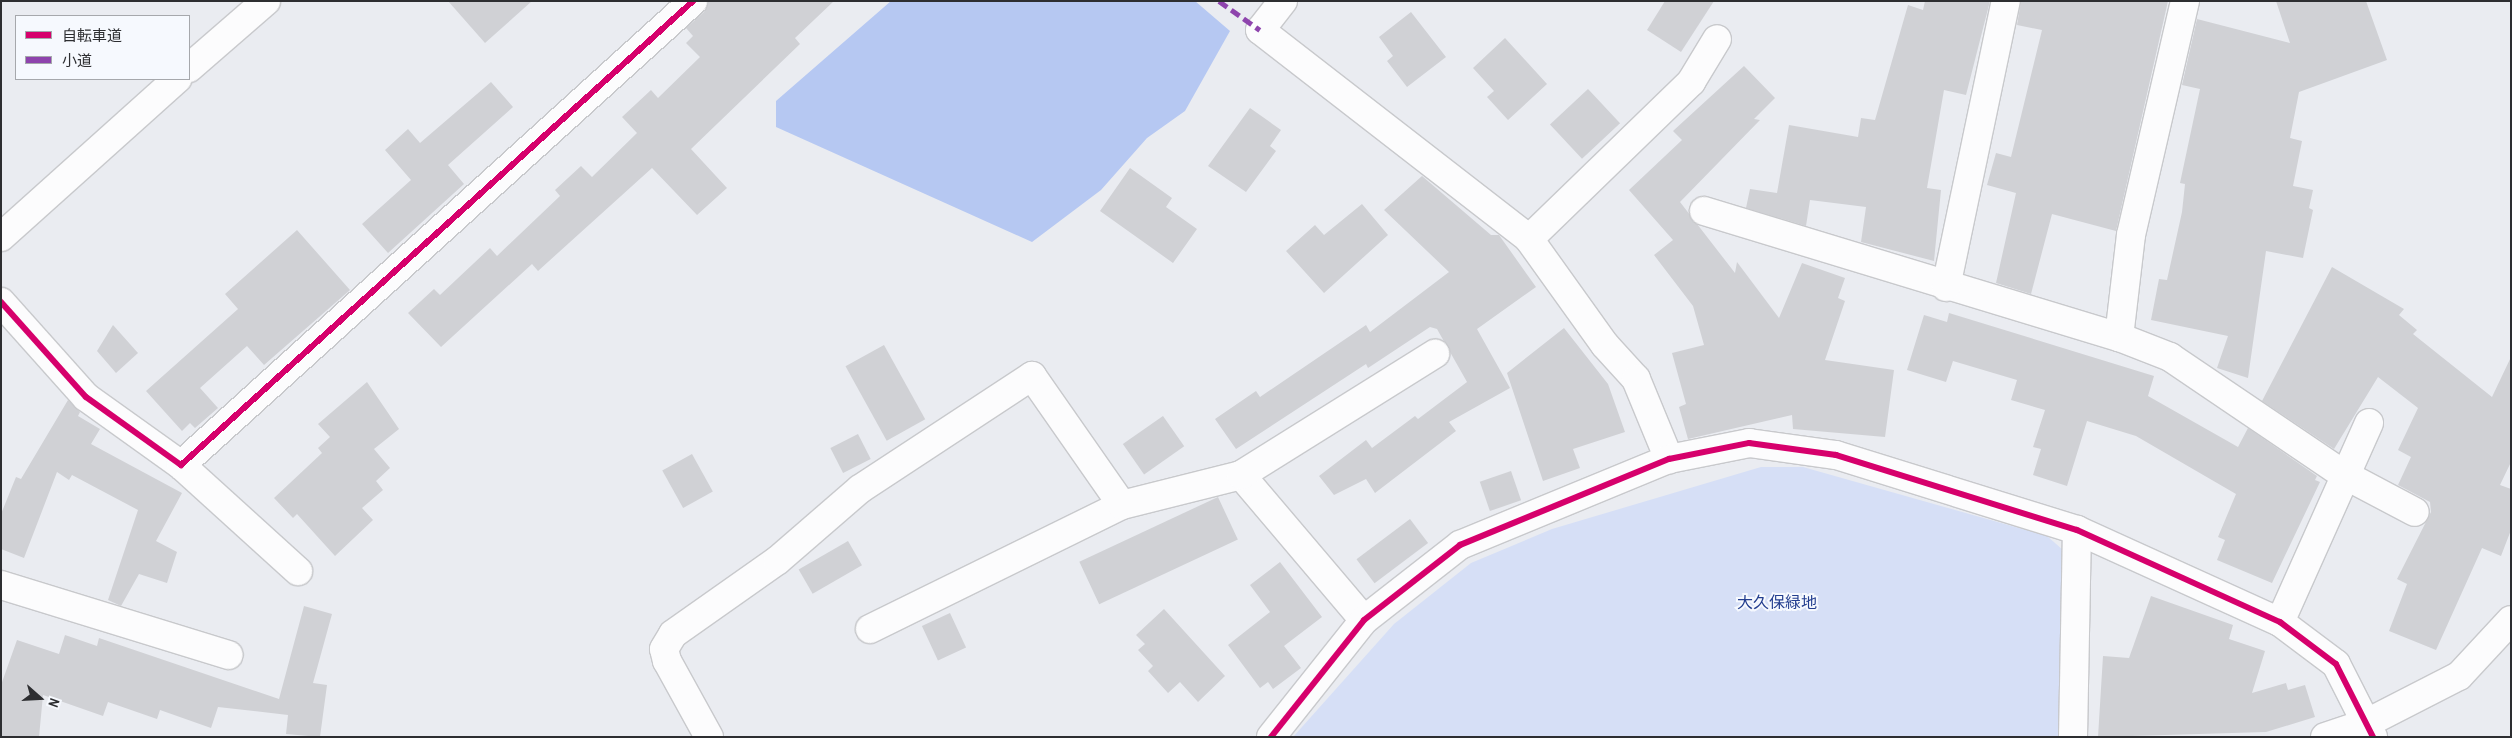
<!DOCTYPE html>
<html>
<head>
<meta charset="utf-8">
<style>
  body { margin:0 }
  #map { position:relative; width:2512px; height:738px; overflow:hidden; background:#eaecf1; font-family:"Archivo Narrow","Noto Sans JP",sans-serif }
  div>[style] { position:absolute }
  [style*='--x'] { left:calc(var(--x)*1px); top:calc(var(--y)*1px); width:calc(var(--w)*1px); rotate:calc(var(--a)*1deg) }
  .green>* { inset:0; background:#d6dff6 }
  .forest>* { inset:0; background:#b6c8f2 }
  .building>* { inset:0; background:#d0d1d5; transform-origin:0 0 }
  .roads { filter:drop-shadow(1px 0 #c8c9cc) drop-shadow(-1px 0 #c8c9cc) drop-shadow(0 1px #c8c9cc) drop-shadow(0 -1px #c8c9cc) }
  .street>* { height:28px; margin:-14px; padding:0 14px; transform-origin:14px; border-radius:14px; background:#fcfcfd }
  .quiet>* { height:5px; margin-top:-2.5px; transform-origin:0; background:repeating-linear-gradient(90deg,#8e44ad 0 10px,transparent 0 15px) }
  .cycleway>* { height:6px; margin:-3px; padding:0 3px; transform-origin:3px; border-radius:3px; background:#d6006c }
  span { translate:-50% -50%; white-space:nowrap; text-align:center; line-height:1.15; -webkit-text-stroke:4px #f6f9fe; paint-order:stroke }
  .park-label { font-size:16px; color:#233e8f }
  .frame { position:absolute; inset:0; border:2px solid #2d2e31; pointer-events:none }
  .legend { position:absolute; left:15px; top:15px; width:175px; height:65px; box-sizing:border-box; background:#f6f9fe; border:1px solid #a6a8ac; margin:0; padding:6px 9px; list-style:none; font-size:15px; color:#2d2e31 }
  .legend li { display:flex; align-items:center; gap:10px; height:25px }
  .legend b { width:25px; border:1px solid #a6a8ac }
  .north { position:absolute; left:15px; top:673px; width:50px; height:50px; -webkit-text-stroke:4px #f6f9fe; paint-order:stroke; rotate:109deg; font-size:14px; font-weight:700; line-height:20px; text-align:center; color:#2d2e31 }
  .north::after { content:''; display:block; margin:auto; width:18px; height:22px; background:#2d2e31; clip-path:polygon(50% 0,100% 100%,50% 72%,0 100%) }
</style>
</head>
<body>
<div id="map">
  <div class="green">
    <div style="clip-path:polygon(1761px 467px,1803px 467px,2047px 536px,2063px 550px,2059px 737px,1293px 737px,1394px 624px,1471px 563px,1552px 529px)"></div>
  </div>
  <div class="forest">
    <div style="clip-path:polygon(891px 1px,1195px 1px,1230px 31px,1185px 111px,1147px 138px,1101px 190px,1032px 242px,776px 127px,776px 101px)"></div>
  </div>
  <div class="building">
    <div style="clip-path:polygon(448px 1px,532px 1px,485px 43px)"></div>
    <div style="clip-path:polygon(708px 1px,834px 1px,795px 38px,800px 44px,691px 149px,727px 188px,697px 215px,652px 168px,538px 271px,532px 264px,441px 347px,408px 313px,434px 289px,440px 295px,490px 248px,497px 256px,560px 196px,555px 190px,581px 166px,592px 177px,637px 133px,622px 117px,651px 90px,658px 98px,700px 57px,686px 43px,693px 36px,686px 28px,704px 12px)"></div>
    <div style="clip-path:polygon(1665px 1px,1714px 1px,1681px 52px,1647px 30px)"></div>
    <div style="clip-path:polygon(1925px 1px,1990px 1px,1966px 95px,1944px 90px,1927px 188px,1941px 190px,1934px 261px,1861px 242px,1866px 207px,1810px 200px,1806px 226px,1746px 208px,1750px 189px,1777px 193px,1789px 125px,1858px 137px,1861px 118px,1875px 120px,1908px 5px,1923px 10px)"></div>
    <div style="clip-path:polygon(2021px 1px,2168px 1px,2116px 231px,2052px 214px,2031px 294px,1996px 283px,2016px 193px,1987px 185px,1996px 153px,2011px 157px,2042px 30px,2017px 25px)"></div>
    <div style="clip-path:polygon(2276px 1px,2366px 1px,2387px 60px,2299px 92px,2290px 138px,2302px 141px,2293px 186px,2313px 190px,2309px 208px,2313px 210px,2303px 258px,2266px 251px,2248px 378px,2217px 368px,2228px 336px,2151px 320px,2159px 279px,2167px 280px,2182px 212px,2185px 184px,2180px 183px,2200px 89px,2182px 85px,2197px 19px,2290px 43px)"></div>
    <div style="clip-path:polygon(1411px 12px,1446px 57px,1407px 87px,1387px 61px,1393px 56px,1379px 37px)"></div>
    <div style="clip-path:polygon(1505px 38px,1547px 84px,1508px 120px,1487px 97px,1494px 91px,1473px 68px)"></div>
    <div style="clip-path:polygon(1744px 66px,1775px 98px,1754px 119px,1760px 120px,1680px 202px,1735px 273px,1737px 262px,1779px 318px,1802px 263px,1845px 278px,1838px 298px,1845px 301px,1825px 360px,1894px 370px,1885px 437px,1793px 429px,1792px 415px,1688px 439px,1679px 407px,1686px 404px,1672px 353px,1704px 345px,1693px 306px,1654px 255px,1673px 240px,1629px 190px,1682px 140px,1673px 131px)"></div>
    <div style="clip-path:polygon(491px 82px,513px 107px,448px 165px,464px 184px,388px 253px,362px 224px,411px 180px,385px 150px,408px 129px,420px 143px)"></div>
    <div style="left:1588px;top:89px;width:47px;height:52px;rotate:47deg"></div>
    <div style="clip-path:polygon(1250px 108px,1281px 130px,1270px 146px,1276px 151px,1246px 192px,1208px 166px)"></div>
    <div style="clip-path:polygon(1130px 168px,1172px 198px,1166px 207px,1197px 229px,1173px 263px,1100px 211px)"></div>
    <div style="clip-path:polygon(1422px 176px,1491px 235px,1499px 235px,1536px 287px,1477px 329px,1510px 388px,1449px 422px,1456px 431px,1375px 493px,1366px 479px,1334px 495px,1319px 476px,1366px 440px,1372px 448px,1415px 416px,1418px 419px,1467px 382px,1437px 329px,1430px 327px,1368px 368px,1366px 364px,1236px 449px,1215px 419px,1256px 391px,1260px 397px,1366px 325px,1370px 332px,1449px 272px,1384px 210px)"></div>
    <div style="clip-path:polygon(1362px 204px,1388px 235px,1324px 293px,1286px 251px,1315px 225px,1324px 235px)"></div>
    <div style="clip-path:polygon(297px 230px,350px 290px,264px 365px,247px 346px,200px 388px,218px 408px,195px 428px,190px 423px,182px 431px,146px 391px,238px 309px,225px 294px)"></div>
    <div style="clip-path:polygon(2332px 267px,2404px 309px,2399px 315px,2417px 330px,2413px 334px,2492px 397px,2511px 357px,2511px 462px,2500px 485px,2511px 489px,2511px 530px,2501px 556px,2482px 548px,2436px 650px,2389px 631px,2407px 584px,2397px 579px,2431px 512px,2430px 502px,2398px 485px,2411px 457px,2398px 450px,2418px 408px,2378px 377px,2334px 449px,2262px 401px)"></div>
    <div style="clip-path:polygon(1949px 313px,2154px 376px,2148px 396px,2238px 447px,2248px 428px,2317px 476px,2315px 480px,2320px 482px,2272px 583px,2217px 560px,2225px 540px,2218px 537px,2236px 494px,2136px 436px,2087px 421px,2067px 486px,2033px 475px,2041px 449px,2033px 447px,2045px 410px,2011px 400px,2017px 380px,1953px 361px,1946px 382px,1907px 370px,1924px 315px,1947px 322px)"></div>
    <div style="clip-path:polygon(113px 325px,138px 353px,116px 373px,97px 351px)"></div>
    <div style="clip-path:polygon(1564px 328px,1608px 384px,1625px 432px,1573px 449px,1580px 468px,1543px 481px,1507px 373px)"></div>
    <div style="left:884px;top:345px;width:85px;height:44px;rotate:61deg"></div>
    <div style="clip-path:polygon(367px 382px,399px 429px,374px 449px,390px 468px,376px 481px,383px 490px,362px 508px,373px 520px,335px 556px,297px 514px,293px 518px,274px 498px,322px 453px,318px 448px,330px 437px,318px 424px)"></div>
    <div style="clip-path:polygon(68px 400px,80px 412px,78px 416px,100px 429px,91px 444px,182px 493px,156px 541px,177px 552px,167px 583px,139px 574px,121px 606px,108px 600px,138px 510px,72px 475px,69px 480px,57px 472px,24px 558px,1px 549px,1px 514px,16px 477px,21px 479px)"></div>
    <div style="left:1163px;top:416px;width:37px;height:49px;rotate:55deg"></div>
    <div style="left:858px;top:434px;width:28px;height:31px;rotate:63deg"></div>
    <div style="left:692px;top:454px;width:43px;height:34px;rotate:61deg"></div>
    <div style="left:1511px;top:471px;width:31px;height:33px;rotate:71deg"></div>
    <div style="left:1218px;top:497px;width:47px;height:153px;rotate:65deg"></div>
    <div style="left:1410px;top:519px;width:30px;height:67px;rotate:53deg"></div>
    <div style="left:848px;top:541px;width:28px;height:57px;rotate:60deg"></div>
    <div style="clip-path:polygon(1280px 562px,1322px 617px,1284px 646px,1301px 668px,1273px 689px,1268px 682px,1260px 688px,1228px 645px,1270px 612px,1250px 585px)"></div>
    <div style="clip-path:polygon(2151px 596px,2233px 625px,2229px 639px,2265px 651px,2252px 693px,2286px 683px,2288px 690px,2305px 685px,2315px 717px,2266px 732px,2098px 737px,2103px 656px,2129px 658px)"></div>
    <div style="clip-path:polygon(304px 606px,332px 614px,313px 683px,327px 685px,320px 737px,286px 734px,288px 715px,218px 707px,211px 728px,160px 710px,157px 719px,108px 702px,103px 716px,43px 695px,39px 737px,2px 737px,1px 685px,17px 640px,59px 654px,65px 635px,97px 646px,99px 638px,279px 699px)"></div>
    <div style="clip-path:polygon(1164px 609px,1225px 676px,1198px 702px,1180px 682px,1168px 693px,1148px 671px,1153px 666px,1138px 650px,1145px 644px,1136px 635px)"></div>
    <div style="left:950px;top:613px;width:38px;height:31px;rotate:65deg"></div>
  </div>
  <div class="roads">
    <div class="street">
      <div style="--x:1283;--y:1;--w:37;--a:128"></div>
      <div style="--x:1260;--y:30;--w:341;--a:37.8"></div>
      <div style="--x:1529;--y:239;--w:130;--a:54.4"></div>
      <div style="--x:1605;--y:345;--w:46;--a:47.6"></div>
      <div style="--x:1636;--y:379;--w:87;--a:67.6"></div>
      <div style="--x:189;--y:68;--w:102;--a:-41"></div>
      <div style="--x:1704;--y:211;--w:434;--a:16.9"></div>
      <div style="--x:2119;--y:337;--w:55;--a:21.4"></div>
      <div style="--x:2170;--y:357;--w:209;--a:34.1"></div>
      <div style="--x:2343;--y:474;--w:81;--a:27.8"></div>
      <div style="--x:1;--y:237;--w:237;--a:-41.9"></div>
      <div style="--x:1529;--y:239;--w:226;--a:-44.1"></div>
      <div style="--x:1691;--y:82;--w:50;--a:-58.8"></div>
      <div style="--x:1946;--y:287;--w:292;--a:-78.2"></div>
      <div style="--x:1;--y:302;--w:127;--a:48.2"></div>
      <div style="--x:86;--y:397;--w:117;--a:35.6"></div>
      <div style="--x:181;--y:465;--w:691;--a:-42.18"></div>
      <div style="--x:2119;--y:337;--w:103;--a:-83.3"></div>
      <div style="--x:2131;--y:235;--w:240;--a:-77"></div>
      <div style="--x:181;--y:465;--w:158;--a:42.2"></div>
      <div style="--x:1241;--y:475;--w:190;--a:49.7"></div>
      <div style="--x:1;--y:585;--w:238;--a:17.1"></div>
      <div style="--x:2280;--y:622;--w:218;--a:-65.9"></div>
      <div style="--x:870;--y:629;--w:281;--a:-26.2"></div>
      <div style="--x:1122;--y:505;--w:123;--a:-14.1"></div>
      <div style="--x:1241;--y:475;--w:229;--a:-32"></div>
      <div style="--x:709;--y:737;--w:87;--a:-118.9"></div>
      <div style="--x:667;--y:661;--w:12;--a:-104"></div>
      <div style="--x:664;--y:649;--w:17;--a:-59"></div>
      <div style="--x:673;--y:634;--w:128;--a:-35.2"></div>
      <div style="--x:778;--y:560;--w:108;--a:-40.9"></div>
      <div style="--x:860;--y:489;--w:206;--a:-33.3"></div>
      <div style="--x:1032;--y:376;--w:157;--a:55.1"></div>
      <div style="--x:1271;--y:737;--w:149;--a:-51.5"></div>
      <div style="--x:1364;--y:620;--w:122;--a:-38"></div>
      <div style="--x:1460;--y:545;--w:226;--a:-22.4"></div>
      <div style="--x:1669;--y:459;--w:82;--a:-11.3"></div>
      <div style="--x:1749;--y:443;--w:88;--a:7.9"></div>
      <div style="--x:1836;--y:455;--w:252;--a:17.3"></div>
      <div style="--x:2077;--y:530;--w:223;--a:24.4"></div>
      <div style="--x:2280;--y:622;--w:70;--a:36.9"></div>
      <div style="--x:2336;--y:664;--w:82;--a:63.1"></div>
      <div style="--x:2073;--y:737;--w:207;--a:-88.9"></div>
      <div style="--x:2325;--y:737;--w:44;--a:-18.4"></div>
      <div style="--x:2367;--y:723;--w:103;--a:-27.1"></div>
      <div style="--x:2459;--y:676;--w:76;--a:-47.1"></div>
    </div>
  </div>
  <div class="quiet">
    <div style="--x:1219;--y:1;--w:50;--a:35.3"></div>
  </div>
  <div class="cycleway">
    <div style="--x:1;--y:302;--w:127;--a:48.2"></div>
    <div style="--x:86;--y:397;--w:117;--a:35.6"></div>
    <div style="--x:181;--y:465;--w:691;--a:-42.18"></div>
    <div style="--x:1271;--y:737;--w:149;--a:-51.5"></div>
    <div style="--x:1364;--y:620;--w:122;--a:-38"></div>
    <div style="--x:1460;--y:545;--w:226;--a:-22.4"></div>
    <div style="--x:1669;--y:459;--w:82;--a:-11.3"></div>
    <div style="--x:1749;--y:443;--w:88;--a:7.9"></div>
    <div style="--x:1836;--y:455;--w:252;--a:17.3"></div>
    <div style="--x:2077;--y:530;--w:223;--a:24.4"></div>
    <div style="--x:2280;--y:622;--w:70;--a:36.9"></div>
    <div style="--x:2336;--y:664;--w:82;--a:63.1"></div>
  </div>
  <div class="park-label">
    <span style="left:1777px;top:602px">大久保緑地</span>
  </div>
  <div class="frame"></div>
  <ul class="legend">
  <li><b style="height:6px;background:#d6006c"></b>自転車道</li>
  <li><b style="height:6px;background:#8e44ad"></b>小道</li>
  </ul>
  <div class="north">N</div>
</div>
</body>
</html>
